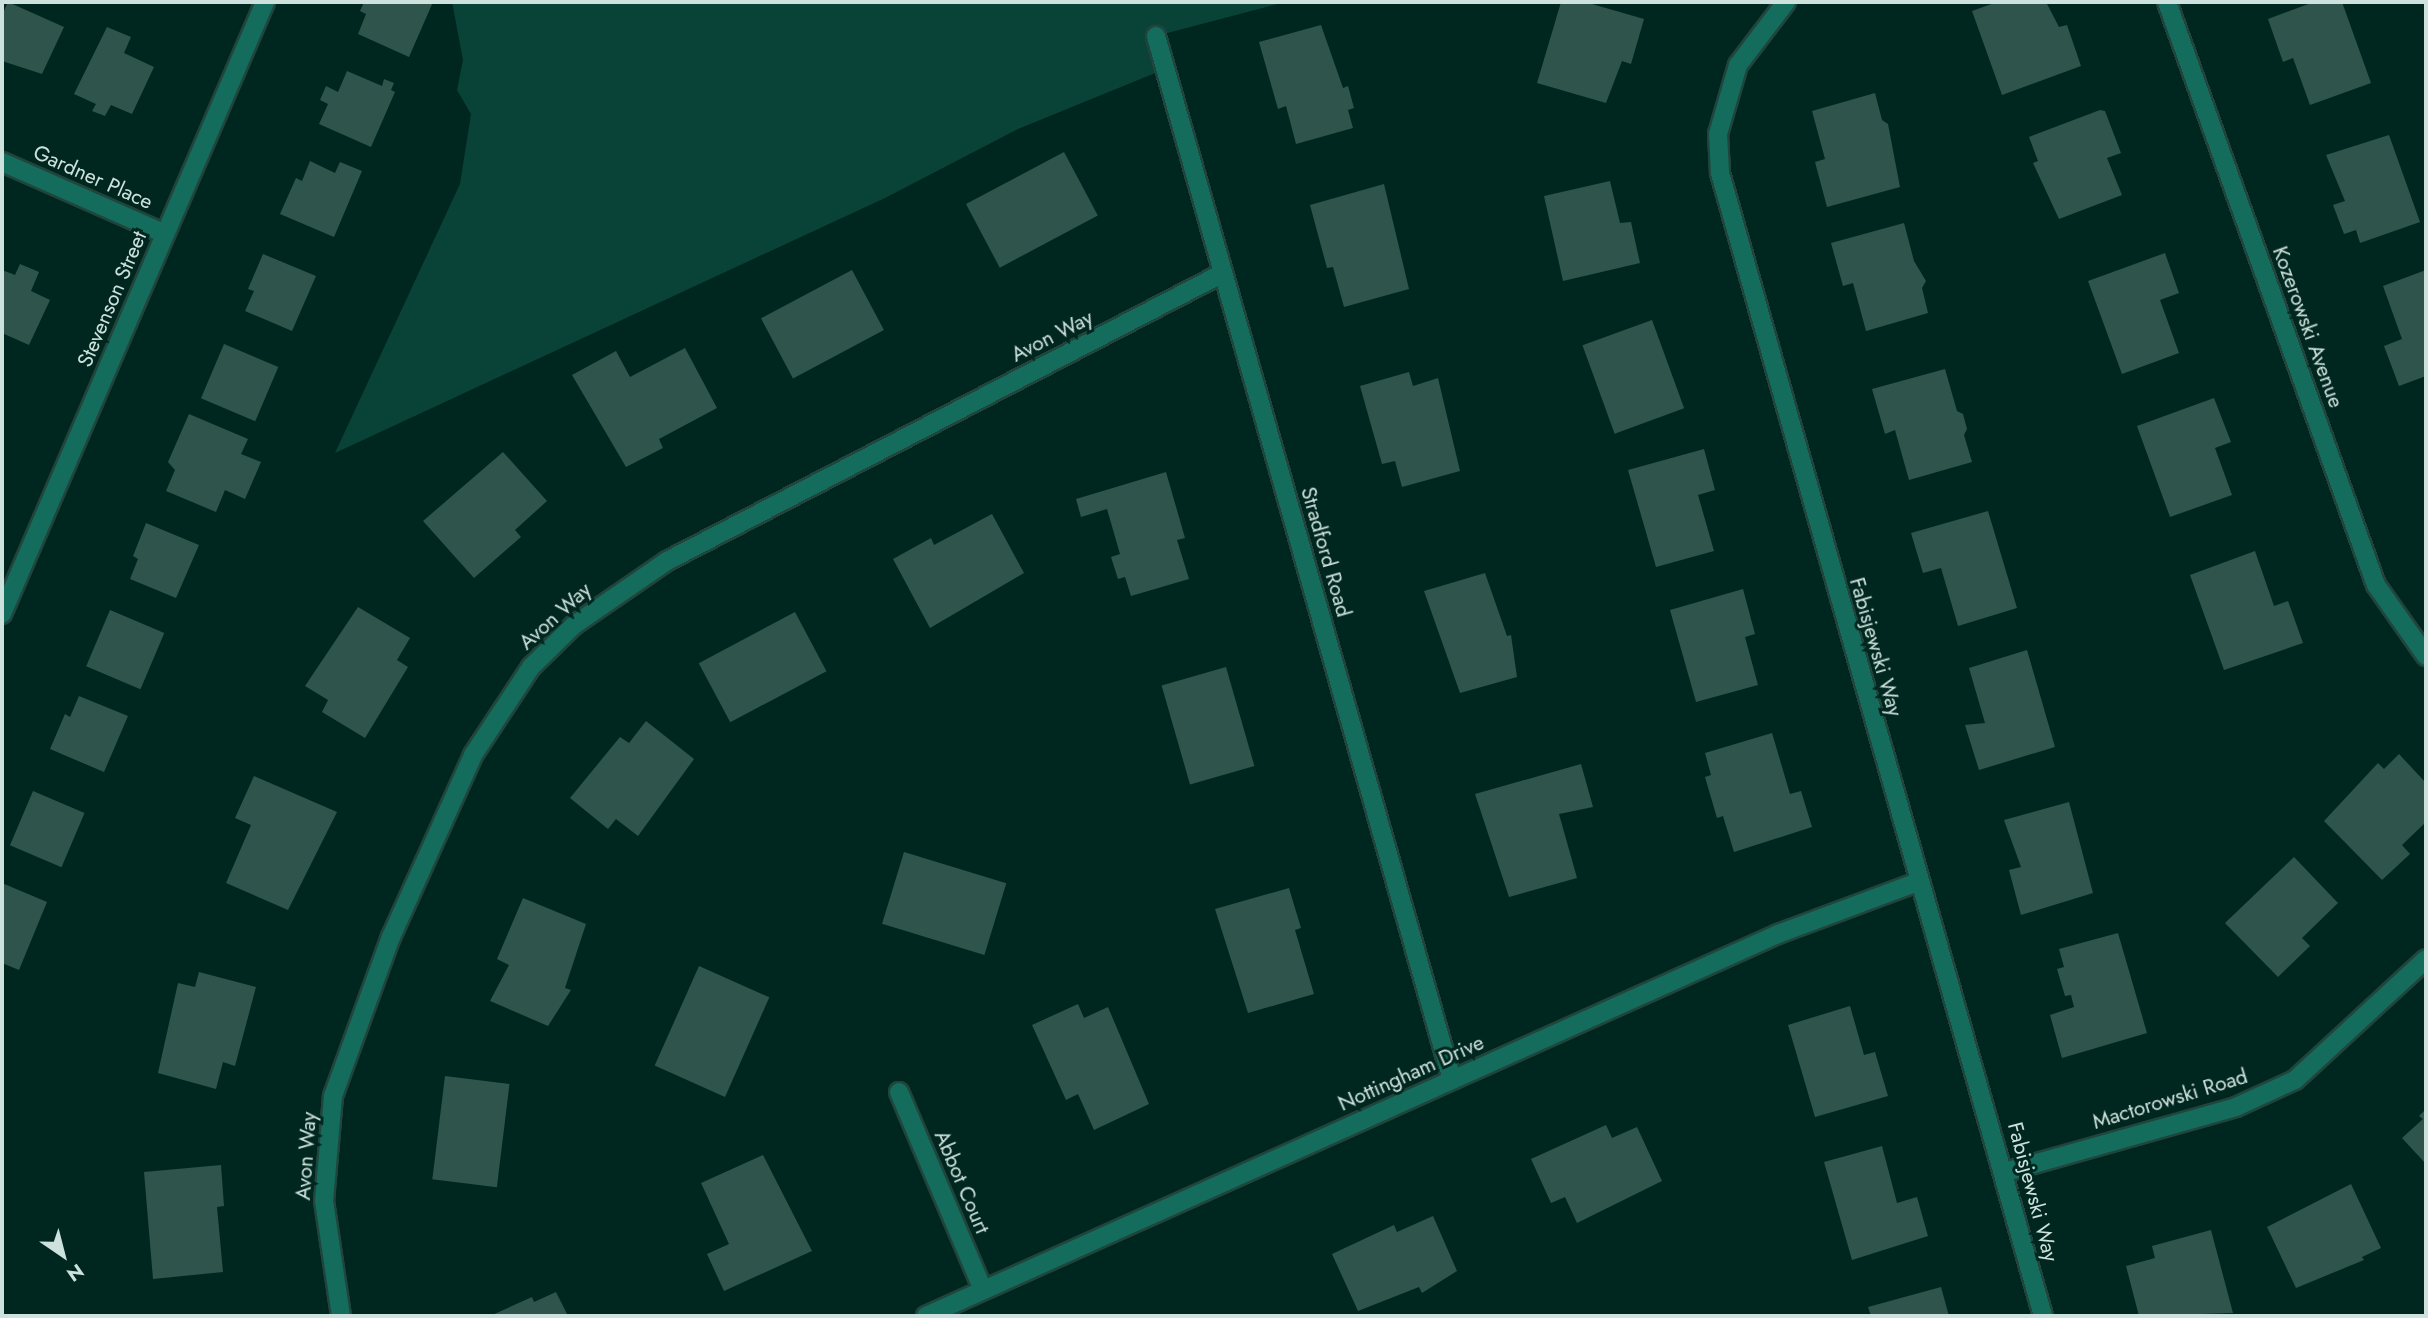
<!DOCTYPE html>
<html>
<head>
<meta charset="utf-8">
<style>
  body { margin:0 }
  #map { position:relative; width:2428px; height:1318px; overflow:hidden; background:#00271f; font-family:Jost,sans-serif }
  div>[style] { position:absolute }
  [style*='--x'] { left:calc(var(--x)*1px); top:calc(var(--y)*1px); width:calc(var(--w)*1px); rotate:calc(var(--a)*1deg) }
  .green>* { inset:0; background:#094338 }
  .building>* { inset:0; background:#2f544b; transform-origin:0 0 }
  .roads { filter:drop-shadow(2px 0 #21453d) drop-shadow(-2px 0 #21453d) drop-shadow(0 2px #21453d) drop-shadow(0 -2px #21453d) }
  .street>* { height:18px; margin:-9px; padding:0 9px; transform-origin:9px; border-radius:9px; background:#136c5c }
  span { translate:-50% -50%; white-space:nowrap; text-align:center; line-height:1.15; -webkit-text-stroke:6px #00271f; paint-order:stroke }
  .street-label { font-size:21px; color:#cee2dd }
  .frame { position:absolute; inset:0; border:4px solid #cee2dd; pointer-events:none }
  .north { position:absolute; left:28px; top:1220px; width:70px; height:70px; -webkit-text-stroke:5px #00271f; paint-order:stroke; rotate:145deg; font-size:19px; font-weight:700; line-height:28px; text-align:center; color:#cee2dd }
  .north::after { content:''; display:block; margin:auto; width:24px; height:32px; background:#cee2dd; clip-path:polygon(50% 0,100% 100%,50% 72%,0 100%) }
</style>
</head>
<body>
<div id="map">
  <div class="green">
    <div style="clip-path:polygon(452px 2px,1285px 2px,1156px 36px,1165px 69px,1018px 129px,885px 198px,335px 453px,460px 184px,471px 114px,457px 90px,463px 60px)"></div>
  </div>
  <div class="building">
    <div style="clip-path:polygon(8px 2px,64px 27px,42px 74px,2px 61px,2px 15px)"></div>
    <div style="clip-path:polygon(364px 2px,433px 2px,409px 57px,358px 34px,366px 14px,360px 11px)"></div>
    <div style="clip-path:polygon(1561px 2px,1585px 2px,1644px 19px,1631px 64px,1622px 61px,1606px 103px,1537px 83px)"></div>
    <div style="clip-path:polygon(1997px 2px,2046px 2px,2059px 27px,2067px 25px,2081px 66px,2002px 95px,1972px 11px)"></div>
    <div style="clip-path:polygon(2314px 2px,2342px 2px,2371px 83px,2310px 105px,2293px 58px,2283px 62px,2268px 19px)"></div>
    <div style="clip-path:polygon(1321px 25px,1343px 88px,1348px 86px,1354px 108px,1348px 110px,1353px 128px,1296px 144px,1286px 106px,1278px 109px,1259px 42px)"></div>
    <div style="clip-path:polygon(107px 27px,131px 37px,124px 53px,154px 67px,132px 114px,111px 105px,105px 116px,92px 111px,96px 104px,74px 94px)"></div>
    <div style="clip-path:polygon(347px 71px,382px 86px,384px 79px,394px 83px,391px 90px,395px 92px,371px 147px,319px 124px,328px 104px,320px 100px,326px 86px,338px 92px)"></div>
    <div style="clip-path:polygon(1875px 93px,1882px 120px,1888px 124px,1900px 187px,1827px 207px,1815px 162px,1825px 159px,1812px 111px)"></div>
    <div style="clip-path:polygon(2100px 110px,2105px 111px,2121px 153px,2107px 158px,2122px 195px,2059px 219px,2033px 163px,2038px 161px,2029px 137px)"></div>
    <div style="clip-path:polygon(2389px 135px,2420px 222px,2360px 243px,2356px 230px,2344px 234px,2333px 205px,2345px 201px,2326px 155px)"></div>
    <div style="left:1064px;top:152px;width:72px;height:111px;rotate:62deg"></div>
    <div style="clip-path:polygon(310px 161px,335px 173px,340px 162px,362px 171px,334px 237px,280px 214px,296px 178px,302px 181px)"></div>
    <div style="clip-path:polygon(1610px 181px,1620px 223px,1631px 222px,1640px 263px,1563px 281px,1544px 196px)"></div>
    <div style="clip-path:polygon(1384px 184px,1409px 289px,1344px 307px,1333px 267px,1327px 268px,1310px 205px)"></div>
    <div style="clip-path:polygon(1904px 223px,1914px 261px,1926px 281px,1922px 288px,1928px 313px,1866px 331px,1853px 283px,1843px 286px,1831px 243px)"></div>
    <div style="clip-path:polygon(2165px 253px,2179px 293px,2160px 300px,2179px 353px,2122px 374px,2088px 281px)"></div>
    <div style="clip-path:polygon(263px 254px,316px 276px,292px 331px,245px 311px,254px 291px,248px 289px)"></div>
    <div style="clip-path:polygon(20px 264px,39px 272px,31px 291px,50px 300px,29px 345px,2px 333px,2px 270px,15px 275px)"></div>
    <div style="left:852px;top:270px;width:68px;height:103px;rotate:62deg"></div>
    <div style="clip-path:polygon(2426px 270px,2426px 376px,2399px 386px,2384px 346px,2402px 339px,2383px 286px)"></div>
    <div style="left:1652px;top:320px;width:94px;height:74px;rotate:70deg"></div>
    <div style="left:224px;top:344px;width:59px;height:59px;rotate:23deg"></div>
    <div style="clip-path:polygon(685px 348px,717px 408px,659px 439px,663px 448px,626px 467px,572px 375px,616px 351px,630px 377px)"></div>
    <div style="clip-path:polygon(1945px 369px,1957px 411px,1963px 414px,1967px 429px,1964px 435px,1972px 462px,1909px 480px,1895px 430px,1885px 434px,1872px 389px)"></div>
    <div style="clip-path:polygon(1409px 372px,1413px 386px,1438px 378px,1460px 471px,1402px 487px,1395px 461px,1382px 464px,1360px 386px)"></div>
    <div style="clip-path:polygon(2214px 398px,2231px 442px,2215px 448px,2232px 495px,2170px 517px,2137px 426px)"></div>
    <div style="clip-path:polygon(189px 414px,248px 439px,241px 454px,261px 462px,245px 499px,225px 490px,216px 512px,166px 491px,175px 470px,168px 462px)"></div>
    <div style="clip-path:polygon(1704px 449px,1715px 490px,1698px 495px,1714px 551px,1656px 567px,1628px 470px)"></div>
    <div style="clip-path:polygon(503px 452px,547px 501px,515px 530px,521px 537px,474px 578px,423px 521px)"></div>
    <div style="clip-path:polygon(1166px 472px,1185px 538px,1177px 540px,1189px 579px,1131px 596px,1125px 577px,1118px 579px,1111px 557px,1120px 554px,1107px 509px,1081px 517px,1076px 499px)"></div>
    <div style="clip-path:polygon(1988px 511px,2017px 608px,1958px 626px,1941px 568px,1923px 573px,1911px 533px)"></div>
    <div style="clip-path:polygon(992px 514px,1024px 573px,930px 628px,893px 559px,931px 538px,934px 545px)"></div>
    <div style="clip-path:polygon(146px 523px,199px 545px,176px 598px,130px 579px,138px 559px,133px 556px)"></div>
    <div style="clip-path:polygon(2255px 551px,2274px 606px,2288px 601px,2303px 643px,2224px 670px,2190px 575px)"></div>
    <div style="clip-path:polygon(1485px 573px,1507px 636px,1511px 635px,1517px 677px,1460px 693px,1424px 591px)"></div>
    <div style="clip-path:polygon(1743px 589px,1755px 634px,1745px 637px,1758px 685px,1696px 702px,1670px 610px)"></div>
    <div style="clip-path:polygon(358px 607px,410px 638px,397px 660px,408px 667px,365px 738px,322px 712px,328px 700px,305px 686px)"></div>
    <div style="left:110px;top:610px;width:59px;height:61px;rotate:23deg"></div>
    <div style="left:795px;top:612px;width:67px;height:109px;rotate:62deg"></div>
    <div style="clip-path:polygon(2027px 650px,2055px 747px,1979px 770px,1965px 725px,1985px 723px,1969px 668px)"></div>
    <div style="left:1226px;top:667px;width:103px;height:67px;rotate:74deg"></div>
    <div style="clip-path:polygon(79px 696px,128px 716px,104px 772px,50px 749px,65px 714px,70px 717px)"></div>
    <div style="clip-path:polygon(646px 721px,694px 759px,638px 836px,616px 819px,608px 829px,570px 798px,620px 737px,629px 743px)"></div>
    <div style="clip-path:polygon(1772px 733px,1790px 794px,1801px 791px,1812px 827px,1734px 852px,1723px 816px,1717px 818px,1705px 777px,1711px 775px,1705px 753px)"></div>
    <div style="clip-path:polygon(2399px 754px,2426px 783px,2426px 822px,2402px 845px,2410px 854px,2382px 880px,2324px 821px,2378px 763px,2384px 769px)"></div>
    <div style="clip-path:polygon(1581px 764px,1593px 807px,1559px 814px,1577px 878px,1509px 897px,1475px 794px)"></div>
    <div style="clip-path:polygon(254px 776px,337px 812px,288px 910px,226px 883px,251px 825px,235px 818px)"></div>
    <div style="left:33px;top:791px;width:56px;height:59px;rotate:23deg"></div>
    <div style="clip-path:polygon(2069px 802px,2093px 893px,2021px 915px,2009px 870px,2021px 867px,2004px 820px)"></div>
    <div style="left:904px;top:852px;width:107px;height:75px;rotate:17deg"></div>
    <div style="clip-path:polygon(2294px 857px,2338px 903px,2302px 938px,2310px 946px,2278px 977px,2225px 923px)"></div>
    <div style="clip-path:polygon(2px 883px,47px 902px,19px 970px,2px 963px)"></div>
    <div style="clip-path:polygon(1289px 888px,1301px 928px,1295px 930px,1314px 994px,1248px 1013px,1215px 909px)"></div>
    <div style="clip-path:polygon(523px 898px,586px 924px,565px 988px,571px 990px,548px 1026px,490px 1001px,509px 965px,497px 959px)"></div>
    <div style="clip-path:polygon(2118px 933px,2147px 1033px,2062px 1058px,2050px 1015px,2074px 1007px,2071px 995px,2065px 996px,2057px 969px,2064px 967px,2059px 949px)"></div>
    <div style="left:699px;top:966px;width:77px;height:109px;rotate:24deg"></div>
    <div style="clip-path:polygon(199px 972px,256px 987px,235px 1066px,223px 1062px,216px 1089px,158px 1073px,178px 983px,195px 987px)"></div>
    <div style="clip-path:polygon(1078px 1004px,1084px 1018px,1108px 1007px,1149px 1104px,1094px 1130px,1078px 1094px,1066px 1100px,1032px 1025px)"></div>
    <div style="clip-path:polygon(1850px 1006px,1864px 1055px,1875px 1052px,1888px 1096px,1815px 1117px,1788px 1025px)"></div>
    <div style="left:445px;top:1076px;width:65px;height:104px;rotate:7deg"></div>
    <div style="clip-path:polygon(2426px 1109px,2426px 1164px,2402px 1138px,2423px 1119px,2419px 1116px)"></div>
    <div style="clip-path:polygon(1606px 1125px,1612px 1138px,1637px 1127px,1662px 1181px,1577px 1223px,1565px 1197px,1551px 1203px,1531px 1159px)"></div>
    <div style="clip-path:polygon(1882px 1146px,1897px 1203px,1917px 1197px,1928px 1236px,1852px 1260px,1824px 1162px)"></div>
    <div style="clip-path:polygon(763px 1155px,812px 1251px,724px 1291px,707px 1254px,729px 1244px,701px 1183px)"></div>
    <div style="clip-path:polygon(221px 1165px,224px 1206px,217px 1207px,223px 1272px,153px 1279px,144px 1172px)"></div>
    <div style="clip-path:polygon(2351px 1184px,2381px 1248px,2362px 1257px,2364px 1260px,2296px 1288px,2267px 1227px)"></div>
    <div style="clip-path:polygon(1433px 1216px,1457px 1271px,1422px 1293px,1419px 1287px,1358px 1311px,1332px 1254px,1394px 1225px,1397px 1232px)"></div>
    <div style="clip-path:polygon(2211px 1230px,2233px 1313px,2139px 1316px,2126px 1266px,2155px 1258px,2152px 1246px)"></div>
    <div style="clip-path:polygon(1941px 1287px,1949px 1316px,1871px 1316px,1868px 1307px)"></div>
    <div style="clip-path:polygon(556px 1292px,568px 1316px,490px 1316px,532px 1297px,534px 1302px)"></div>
  </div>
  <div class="roads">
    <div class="street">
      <div style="--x:1786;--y:2;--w:79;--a:127.3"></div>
      <div style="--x:1738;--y:65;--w:72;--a:106.2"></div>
      <div style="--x:1718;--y:134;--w:39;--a:87"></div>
      <div style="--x:1720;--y:173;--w:1188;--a:74.22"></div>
      <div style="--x:2167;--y:2;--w:619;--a:70.28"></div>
      <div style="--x:2376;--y:585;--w:87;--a:54.8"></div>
      <div style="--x:1156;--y:36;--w:1085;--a:74.17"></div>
      <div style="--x:2;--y:162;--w:178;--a:23.8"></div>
      <div style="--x:2;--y:614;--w:666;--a:-66.74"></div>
      <div style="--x:899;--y:1092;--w:215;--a:67"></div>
      <div style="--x:2005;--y:1172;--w:240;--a:-15.7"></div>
      <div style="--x:2236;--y:1107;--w:65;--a:-24.6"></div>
      <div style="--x:2295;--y:1080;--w:178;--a:-42.7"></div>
      <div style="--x:341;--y:1316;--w:116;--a:-98.4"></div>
      <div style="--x:324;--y:1201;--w:105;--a:-85.1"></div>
      <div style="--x:333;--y:1096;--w:169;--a:-70"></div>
      <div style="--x:391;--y:937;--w:200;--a:-65.7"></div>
      <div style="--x:473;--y:755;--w:105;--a:-56.6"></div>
      <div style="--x:531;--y:667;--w:60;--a:-44.3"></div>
      <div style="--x:574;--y:625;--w:113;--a:-34.5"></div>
      <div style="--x:667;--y:561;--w:626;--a:-27.38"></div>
      <div style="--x:926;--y:1316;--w:934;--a:-24.15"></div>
      <div style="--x:1778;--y:934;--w:149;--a:-20.4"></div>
    </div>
  </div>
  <div class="street-label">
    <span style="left:93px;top:177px;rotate:24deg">Gardner Place</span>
    <span style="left:112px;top:299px;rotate:-67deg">Stevenson Street</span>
    <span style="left:2308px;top:327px;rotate:70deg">Kozerowski Avenue</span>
    <span style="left:1052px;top:336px;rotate:-27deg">Avon Way</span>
    <span style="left:1326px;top:552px;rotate:74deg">Stradford Road</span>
    <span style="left:555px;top:616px;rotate:-42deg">Avon Way</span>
    <span style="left:1876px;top:647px;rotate:74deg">Fabisjewski Way</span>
    <span style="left:1411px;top:1073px;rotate:-24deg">Nottingham Drive</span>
    <span style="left:2170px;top:1099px;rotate:-17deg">Mactorowski Road</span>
    <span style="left:306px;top:1156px;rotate:-86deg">Avon Way</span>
    <span style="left:962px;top:1182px;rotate:67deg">Abbot Court</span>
    <span style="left:2033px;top:1192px;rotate:75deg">Fabisjewski Way</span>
  </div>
  <div class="frame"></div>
  <div class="north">N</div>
</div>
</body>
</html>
